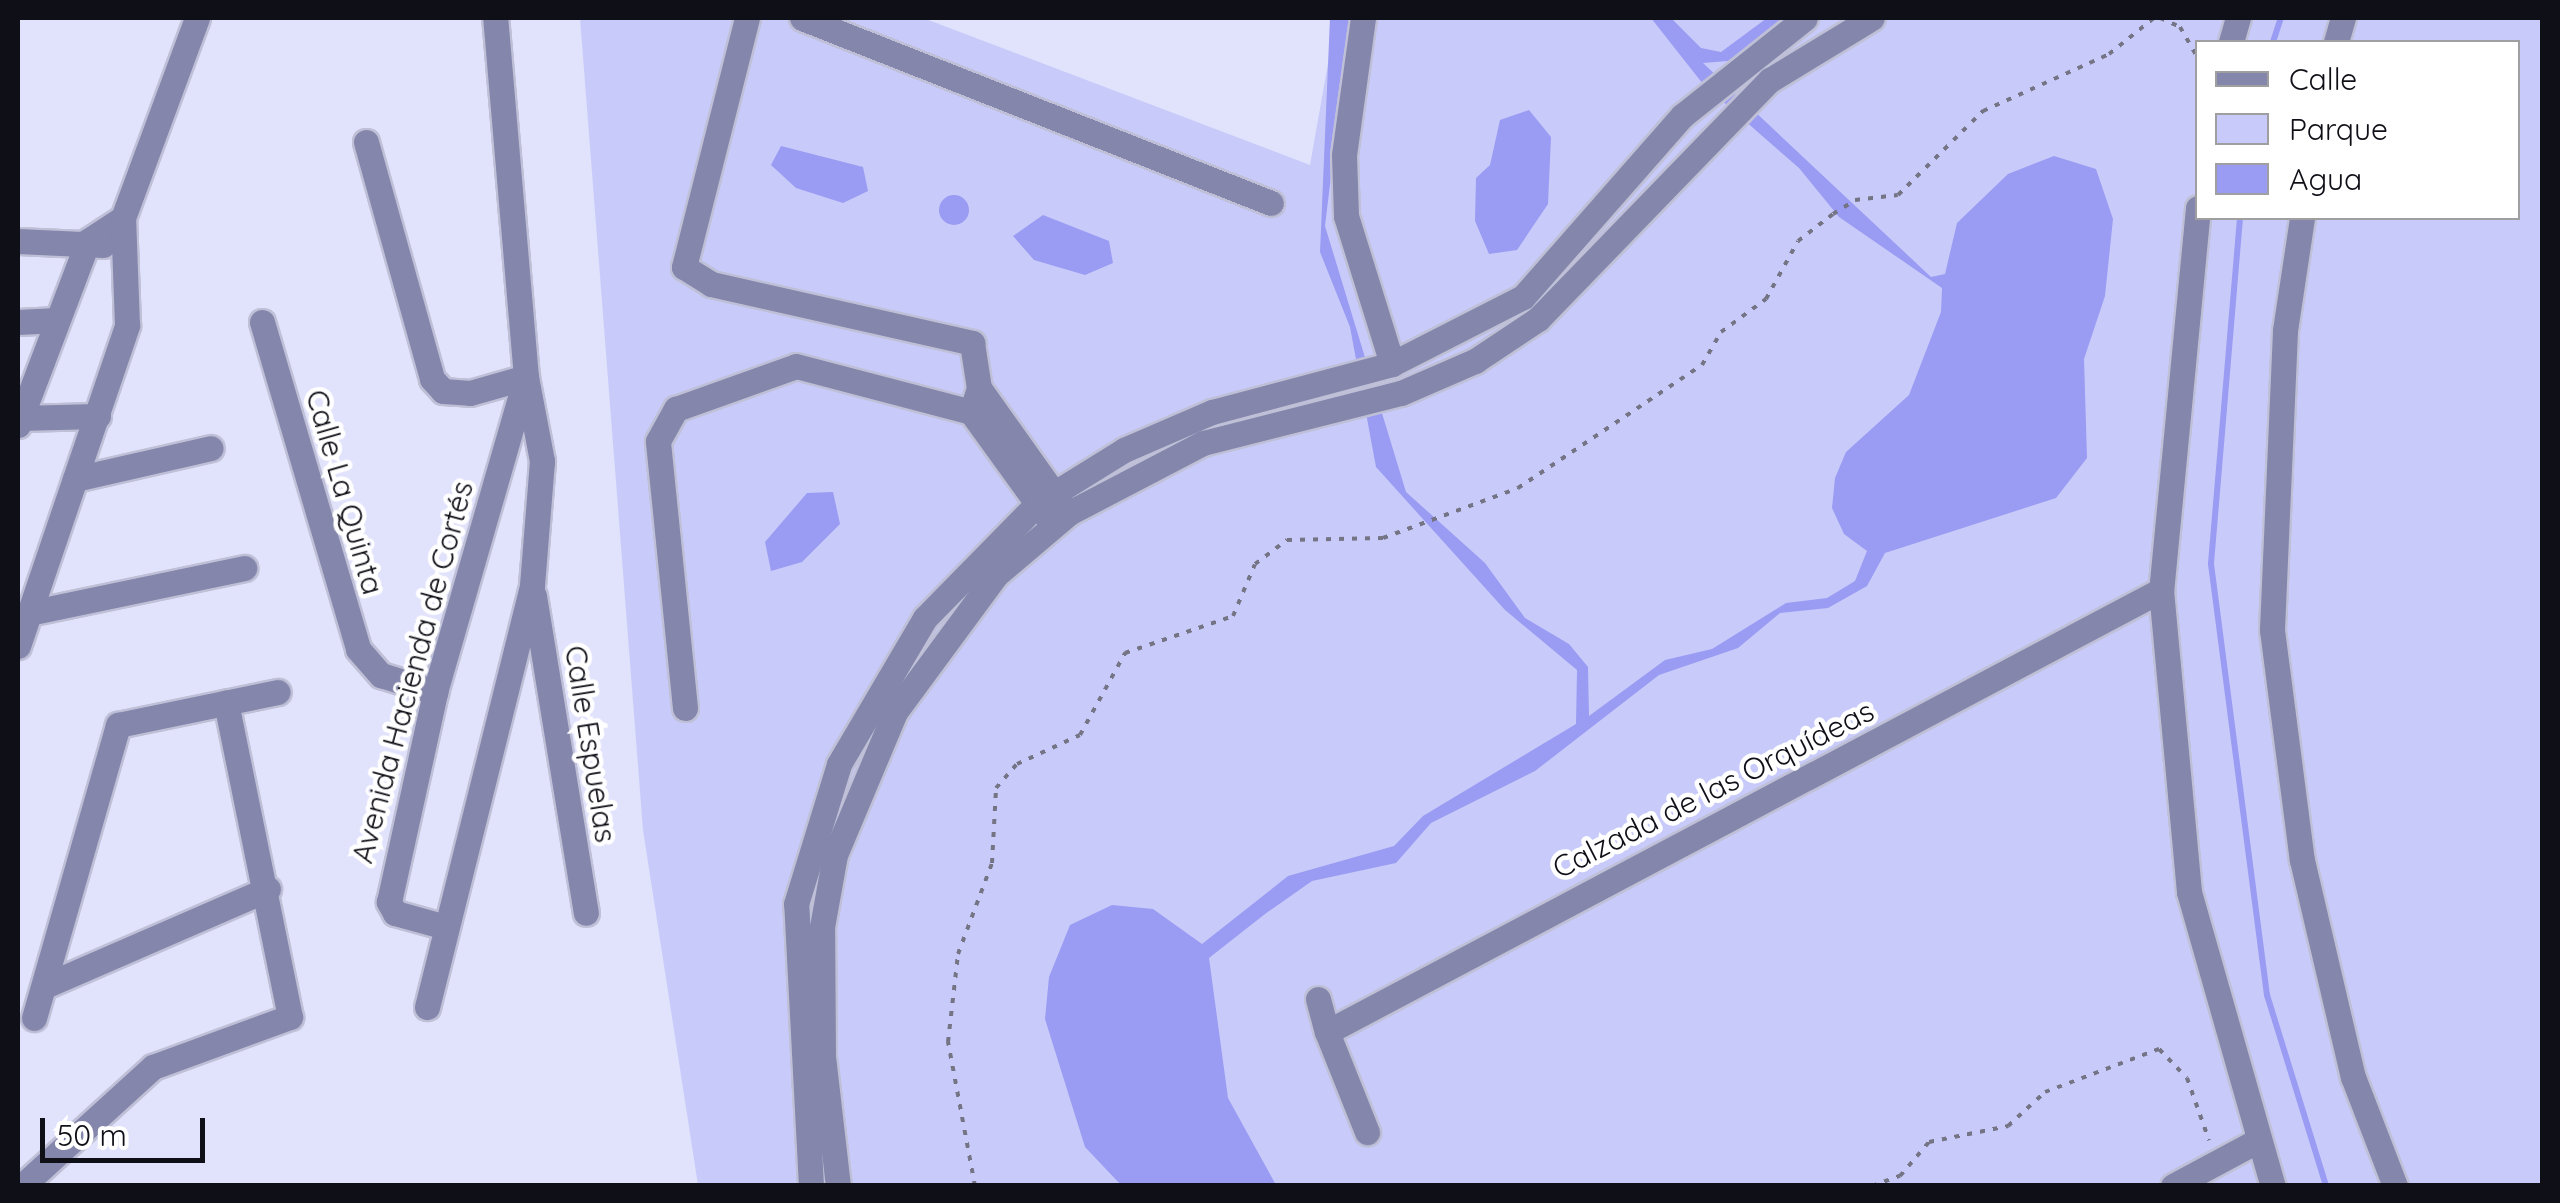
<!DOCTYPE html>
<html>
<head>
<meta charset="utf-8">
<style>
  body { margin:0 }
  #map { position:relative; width:2560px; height:1203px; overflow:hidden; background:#e1e2fb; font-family:Quicksand,sans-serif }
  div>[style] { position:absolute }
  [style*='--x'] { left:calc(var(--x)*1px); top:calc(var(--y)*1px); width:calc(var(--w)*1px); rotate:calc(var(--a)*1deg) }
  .green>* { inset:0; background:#c8cbfa }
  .water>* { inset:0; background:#9a9bf2 }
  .round { border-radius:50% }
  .stream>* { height:6px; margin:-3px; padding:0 3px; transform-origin:3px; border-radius:3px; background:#9a9bf2 }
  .path>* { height:4px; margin-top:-2px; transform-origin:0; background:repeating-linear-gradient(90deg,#747485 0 5px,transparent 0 13px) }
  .roads { filter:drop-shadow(2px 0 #bfc0d7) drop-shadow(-2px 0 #bfc0d7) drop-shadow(0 2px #bfc0d7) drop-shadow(0 -2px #bfc0d7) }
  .minor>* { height:25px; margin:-12.5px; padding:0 12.5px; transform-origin:12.5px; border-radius:12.5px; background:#8486ab }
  span { translate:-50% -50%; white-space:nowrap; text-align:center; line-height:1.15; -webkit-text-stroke:9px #fff; paint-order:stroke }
  .street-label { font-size:30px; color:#0f0f17 }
  .frame { position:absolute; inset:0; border:20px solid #0f0f17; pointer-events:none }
  .legend { position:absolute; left:2195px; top:40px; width:325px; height:180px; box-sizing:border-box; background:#fff; border:2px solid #9f9fa2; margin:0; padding:12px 18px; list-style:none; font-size:30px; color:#0f0f17 }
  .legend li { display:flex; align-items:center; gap:20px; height:50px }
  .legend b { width:50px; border:2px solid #9f9fa2 }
  .scale { position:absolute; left:40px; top:1118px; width:165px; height:45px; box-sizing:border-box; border:5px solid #0f0f17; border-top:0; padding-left:12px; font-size:30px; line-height:35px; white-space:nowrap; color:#0f0f17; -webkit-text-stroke:8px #fff; paint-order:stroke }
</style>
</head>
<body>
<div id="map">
  <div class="green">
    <div style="clip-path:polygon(evenodd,580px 18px,923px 18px,1310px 165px,1336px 18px,2542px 18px,2542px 1185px,698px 1185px,643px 830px,580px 18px,2198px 42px,2518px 42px,2518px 218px,2198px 218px,2198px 42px)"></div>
  </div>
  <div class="water">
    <div style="clip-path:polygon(1330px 18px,1350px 18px,1325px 226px,1406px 492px,1485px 563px,1525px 618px,1569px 644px,1588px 667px,1589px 716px,1665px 660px,1712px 649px,1786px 603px,1827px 598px,1855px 581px,1867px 551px,1844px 534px,1832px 508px,1835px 478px,1846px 452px,1909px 395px,1941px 312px,1942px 288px,1839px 217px,1799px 168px,1703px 84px,1651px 18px,1671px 18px,1701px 48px,1721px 52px,1767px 18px,1790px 18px,1740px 60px,1703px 63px,1931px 277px,1945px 274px,1957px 223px,2008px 174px,2054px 156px,2096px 169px,2113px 219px,2105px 296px,2084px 359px,2087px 458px,2056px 498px,1885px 553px,1867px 586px,1828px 608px,1780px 613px,1738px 648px,1659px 675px,1535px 771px,1431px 823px,1396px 863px,1312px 881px,1265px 914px,1209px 958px,1228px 1098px,1276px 1185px,1121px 1185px,1085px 1147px,1045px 1019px,1049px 977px,1070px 925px,1112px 905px,1153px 909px,1202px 944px,1288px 876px,1394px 846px,1423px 816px,1576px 724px,1577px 670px,1505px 610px,1376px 467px,1350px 327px,1320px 252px)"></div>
    <div style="clip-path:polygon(1529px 110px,1551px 137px,1548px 204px,1517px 250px,1489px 254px,1475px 221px,1476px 178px,1490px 165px,1500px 120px)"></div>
    <div style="clip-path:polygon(781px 146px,863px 167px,868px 191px,843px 203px,796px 188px,771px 165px)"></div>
    <div class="round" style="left:939px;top:195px;width:30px;height:30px"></div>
    <div style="clip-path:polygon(1043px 215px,1109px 241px,1113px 263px,1085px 275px,1034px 260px,1013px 236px)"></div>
    <div style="clip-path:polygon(833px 492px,840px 524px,802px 562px,771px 571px,765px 542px,807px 493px)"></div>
  </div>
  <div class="stream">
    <div style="--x:2273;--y:42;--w:25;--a:-72"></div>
    <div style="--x:2240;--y:218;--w:347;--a:94.8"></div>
    <div style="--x:2211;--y:564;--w:435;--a:82.6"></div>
    <div style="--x:2267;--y:995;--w:200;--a:72.8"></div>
  </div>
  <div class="path">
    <div style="--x:2160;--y:18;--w:22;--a:24"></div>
    <div style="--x:2180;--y:27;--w:36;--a:60"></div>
    <div style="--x:975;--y:1186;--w:147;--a:-100.6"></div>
    <div style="--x:948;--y:1042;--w:89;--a:-83.5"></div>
    <div style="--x:958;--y:954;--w:97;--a:-69.5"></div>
    <div style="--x:992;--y:863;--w:75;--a:-86.9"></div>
    <div style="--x:996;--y:788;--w:32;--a:-49"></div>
    <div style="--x:1017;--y:764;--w:69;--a:-24.7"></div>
    <div style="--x:1080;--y:735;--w:94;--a:-61.2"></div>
    <div style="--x:1125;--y:653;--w:114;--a:-18.9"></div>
    <div style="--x:1233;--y:616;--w:56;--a:-67.1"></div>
    <div style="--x:1255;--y:564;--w:40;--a:-37"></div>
    <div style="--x:1287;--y:540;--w:96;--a:-1.2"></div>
    <div style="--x:1383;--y:538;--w:144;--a:-20.3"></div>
    <div style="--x:1518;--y:488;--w:221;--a:-33.8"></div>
    <div style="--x:1702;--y:365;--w:38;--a:-60"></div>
    <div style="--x:1721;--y:332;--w:56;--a:-36.3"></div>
    <div style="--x:1766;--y:299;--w:66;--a:-61.1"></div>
    <div style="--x:1798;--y:241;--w:44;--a:-37.6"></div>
    <div style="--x:1833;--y:214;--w:26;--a:-32"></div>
    <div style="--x:1855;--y:200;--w:43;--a:-6.6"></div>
    <div style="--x:1898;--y:195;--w:120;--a:-44.7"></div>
    <div style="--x:1983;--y:111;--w:138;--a:-24.3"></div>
    <div style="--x:2109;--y:54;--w:58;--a:-38.7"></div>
    <div style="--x:1872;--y:1186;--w:30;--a:-20"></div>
    <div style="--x:1900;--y:1176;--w:45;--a:-49.5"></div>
    <div style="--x:1929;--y:1142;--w:81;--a:-11.4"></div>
    <div style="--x:2008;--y:1126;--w:50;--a:-42.6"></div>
    <div style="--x:2045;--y:1092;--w:122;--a:-20.7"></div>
    <div style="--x:2159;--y:1049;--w:40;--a:46"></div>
    <div style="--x:2187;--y:1078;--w:66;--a:70.5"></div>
  </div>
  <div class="roads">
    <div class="minor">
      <div style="--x:747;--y:18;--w:257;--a:104.2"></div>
      <div style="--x:684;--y:267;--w:32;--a:32"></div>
      <div style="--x:711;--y:284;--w:268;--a:12.7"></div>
      <div style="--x:972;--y:343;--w:46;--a:81.2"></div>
      <div style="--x:979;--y:388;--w:25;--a:108"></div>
      <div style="--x:802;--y:18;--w:504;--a:21.53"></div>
      <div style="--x:1363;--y:18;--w:138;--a:97.9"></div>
      <div style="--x:1344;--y:155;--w:61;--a:88.1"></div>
      <div style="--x:1346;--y:216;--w:155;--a:72.7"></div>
      <div style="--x:2231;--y:42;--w:25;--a:-74"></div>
      <div style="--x:2336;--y:42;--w:25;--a:-74"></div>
      <div style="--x:366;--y:142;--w:246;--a:74.4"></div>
      <div style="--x:432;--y:379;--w:16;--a:47"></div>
      <div style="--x:443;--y:391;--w:27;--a:4"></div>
      <div style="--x:470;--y:393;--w:58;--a:-15.9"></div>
      <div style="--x:526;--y:377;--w:86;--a:79.2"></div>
      <div style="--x:542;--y:461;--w:125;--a:94.6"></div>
      <div style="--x:532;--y:586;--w:434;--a:104"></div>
      <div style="--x:2198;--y:208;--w:384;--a:95.5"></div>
      <div style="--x:2161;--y:590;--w:303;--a:84.7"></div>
      <div style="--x:2189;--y:892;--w:306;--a:74.1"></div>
      <div style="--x:2302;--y:218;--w:114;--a:98.6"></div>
      <div style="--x:2285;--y:331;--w:299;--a:92.5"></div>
      <div style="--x:2272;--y:630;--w:232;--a:82.6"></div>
      <div style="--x:2302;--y:860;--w:223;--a:76.8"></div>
      <div style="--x:2353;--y:1077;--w:117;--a:68.9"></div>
      <div style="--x:18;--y:241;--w:85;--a:2.7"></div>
      <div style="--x:18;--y:322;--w:39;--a:-3"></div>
      <div style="--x:262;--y:322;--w:341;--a:73.6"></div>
      <div style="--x:358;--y:649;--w:35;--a:49"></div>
      <div style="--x:381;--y:675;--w:57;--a:17.5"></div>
      <div style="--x:979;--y:388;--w:145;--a:54.6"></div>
      <div style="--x:971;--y:412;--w:130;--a:54.1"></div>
      <div style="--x:18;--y:418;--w:80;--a:-1.4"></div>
      <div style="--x:18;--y:425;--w:197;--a:-69.2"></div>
      <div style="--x:88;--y:241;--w:42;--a:-33.3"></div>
      <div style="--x:75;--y:479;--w:139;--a:-12.8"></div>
      <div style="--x:534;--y:596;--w:321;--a:80.7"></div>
      <div style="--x:29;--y:613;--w:220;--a:-11.8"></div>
      <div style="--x:18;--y:646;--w:339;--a:-71.2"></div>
      <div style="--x:127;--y:325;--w:107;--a:-92.1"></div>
      <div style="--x:123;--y:218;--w:213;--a:-69.7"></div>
      <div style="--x:685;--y:708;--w:268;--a:-95.8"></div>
      <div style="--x:658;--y:441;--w:37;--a:-61"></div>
      <div style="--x:676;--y:409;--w:127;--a:-19.7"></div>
      <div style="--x:796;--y:366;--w:181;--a:14.7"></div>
      <div style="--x:442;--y:926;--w:49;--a:-164.5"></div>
      <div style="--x:395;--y:913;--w:13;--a:-119"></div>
      <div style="--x:389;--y:902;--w:215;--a:-77.6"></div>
      <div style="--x:435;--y:692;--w:328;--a:-73.9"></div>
      <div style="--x:526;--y:377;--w:360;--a:-94.9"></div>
      <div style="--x:47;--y:985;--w:241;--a:-23.5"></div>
      <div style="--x:1318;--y:999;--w:34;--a:75"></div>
      <div style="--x:1327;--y:1032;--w:944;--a:-27.92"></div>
      <div style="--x:34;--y:1018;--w:305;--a:-74"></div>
      <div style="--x:118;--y:725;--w:163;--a:-11.7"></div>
      <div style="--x:1327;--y:1032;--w:108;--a:68.2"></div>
      <div style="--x:22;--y:1186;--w:177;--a:-42.3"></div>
      <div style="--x:153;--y:1067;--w:146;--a:-20.1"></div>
      <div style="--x:290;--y:1017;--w:321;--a:-101.5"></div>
      <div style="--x:811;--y:1186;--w:282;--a:-93"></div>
      <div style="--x:796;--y:904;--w:146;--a:-72.9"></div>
      <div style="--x:839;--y:764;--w:169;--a:-59.5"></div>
      <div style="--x:925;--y:618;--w:160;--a:-45.5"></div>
      <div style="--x:1037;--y:504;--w:102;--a:-31.8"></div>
      <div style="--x:1124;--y:450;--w:96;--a:-23.4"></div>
      <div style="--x:1212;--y:412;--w:186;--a:-14.9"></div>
      <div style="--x:1392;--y:364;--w:147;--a:-27.1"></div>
      <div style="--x:1523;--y:297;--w:241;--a:-48.7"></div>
      <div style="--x:1682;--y:116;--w:157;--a:-38.5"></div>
      <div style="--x:838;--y:1186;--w:130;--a:-96.6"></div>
      <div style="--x:823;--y:1057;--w:130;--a:-90.4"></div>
      <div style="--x:822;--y:927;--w:73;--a:-79.8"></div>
      <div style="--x:835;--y:855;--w:155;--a:-67.2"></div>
      <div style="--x:895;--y:712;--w:170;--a:-53.6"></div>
      <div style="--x:996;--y:575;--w:96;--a:-40.3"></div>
      <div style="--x:1069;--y:513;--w:151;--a:-27.6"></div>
      <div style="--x:1203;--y:443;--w:204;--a:-14.2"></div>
      <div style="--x:1401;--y:393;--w:81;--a:-23.4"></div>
      <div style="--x:1475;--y:361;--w:76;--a:-33.7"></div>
      <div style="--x:1538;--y:319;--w:333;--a:-45.9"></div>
      <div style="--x:1770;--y:80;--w:119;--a:-31.3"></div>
      <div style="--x:2173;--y:1186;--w:93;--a:-28.2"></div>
    </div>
  </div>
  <div class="street-label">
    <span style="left:345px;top:492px;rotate:74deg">Calle La Quinta</span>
    <span style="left:412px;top:672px;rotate:-75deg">Avenida Hacienda de Cortés</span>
    <span style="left:591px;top:744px;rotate:81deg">Calle Espuelas</span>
    <span style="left:1713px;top:789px;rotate:-27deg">Calzada de las Orquídeas</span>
  </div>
  <div class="frame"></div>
  <ul class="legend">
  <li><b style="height:12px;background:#8486ab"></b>Calle</li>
  <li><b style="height:28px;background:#c8cbfa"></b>Parque</li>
  <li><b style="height:28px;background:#9a9bf2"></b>Agua</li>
  </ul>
  <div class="scale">50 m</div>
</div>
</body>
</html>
